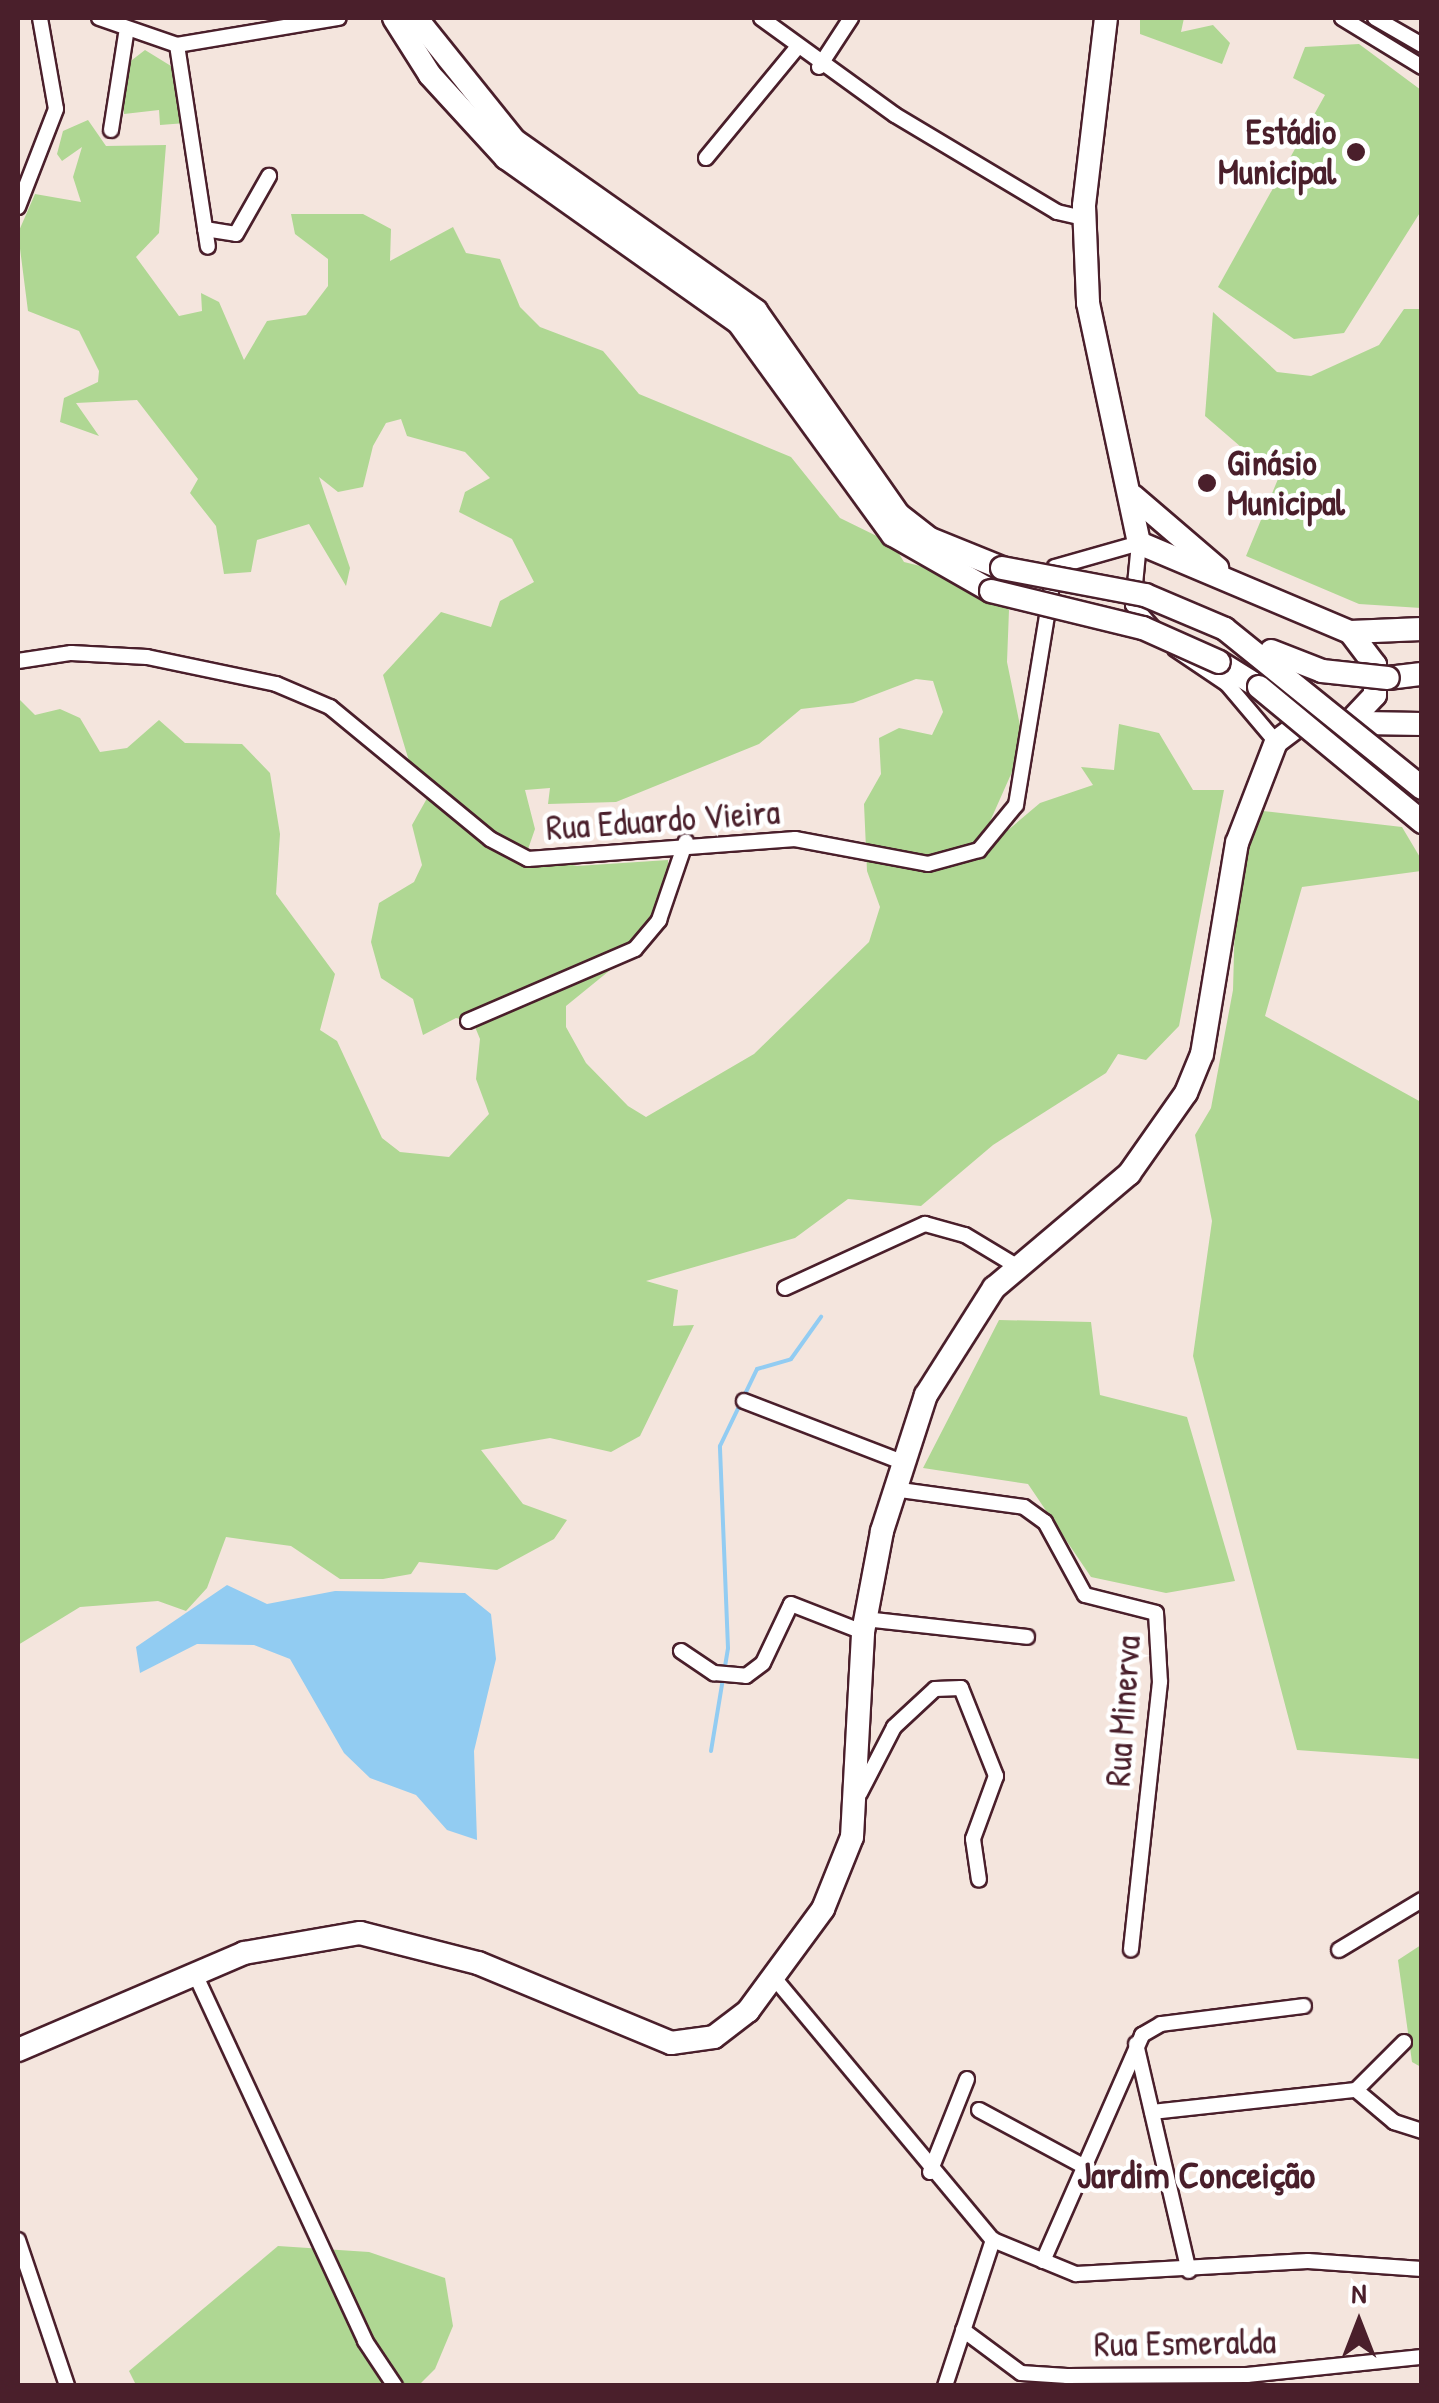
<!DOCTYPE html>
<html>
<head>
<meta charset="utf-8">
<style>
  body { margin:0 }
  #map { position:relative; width:1439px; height:2403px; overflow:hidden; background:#f4e5dd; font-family:"Patrick Hand",sans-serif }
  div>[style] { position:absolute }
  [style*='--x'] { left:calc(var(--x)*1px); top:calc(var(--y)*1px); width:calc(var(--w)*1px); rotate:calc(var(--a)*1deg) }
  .green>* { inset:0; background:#afd793 }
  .water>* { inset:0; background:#92ccf2 }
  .stream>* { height:4px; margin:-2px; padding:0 2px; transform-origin:2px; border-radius:2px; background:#92ccf2 }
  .roads { filter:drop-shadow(2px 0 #4a1f2b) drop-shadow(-2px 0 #4a1f2b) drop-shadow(0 2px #4a1f2b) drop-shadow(0 -2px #4a1f2b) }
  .minor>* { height:14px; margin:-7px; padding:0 7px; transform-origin:7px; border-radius:7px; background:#fff }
  .primary>* { height:22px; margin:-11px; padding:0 11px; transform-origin:11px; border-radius:11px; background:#fff }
  .trunk>* { height:22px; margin:-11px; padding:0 11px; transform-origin:11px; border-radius:11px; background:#fff }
  .bridges { filter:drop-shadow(2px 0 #4a1f2b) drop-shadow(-2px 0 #4a1f2b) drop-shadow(0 2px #4a1f2b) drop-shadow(0 -2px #4a1f2b) }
  .trunk-bridge>* { height:22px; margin:-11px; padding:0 11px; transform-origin:11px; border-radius:11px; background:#fff }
  .dots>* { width:28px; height:28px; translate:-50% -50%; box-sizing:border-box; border:5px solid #fff; border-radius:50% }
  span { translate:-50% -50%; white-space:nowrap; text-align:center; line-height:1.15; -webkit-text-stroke:9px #fff; paint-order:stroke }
  .poi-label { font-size:35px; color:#4a1f2b; font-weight:700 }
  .right { translate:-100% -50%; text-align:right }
  .left { translate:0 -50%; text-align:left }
  .street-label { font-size:35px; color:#4a1f2b }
  .neighbourhood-label { font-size:38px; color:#4a1f2b; font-weight:700 }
  .frame { position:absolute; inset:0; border:20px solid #4a1f2b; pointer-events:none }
  .north { position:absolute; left:1309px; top:2273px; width:100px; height:100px; -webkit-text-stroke:8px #fff; paint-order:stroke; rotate:0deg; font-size:28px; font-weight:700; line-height:40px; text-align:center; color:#4a1f2b }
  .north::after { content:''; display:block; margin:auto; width:35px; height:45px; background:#4a1f2b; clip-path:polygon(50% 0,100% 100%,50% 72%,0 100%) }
</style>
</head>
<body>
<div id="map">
  <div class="green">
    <div style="clip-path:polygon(1140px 18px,1184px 18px,1181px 32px,1213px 25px,1230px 43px,1222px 64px,1140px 34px)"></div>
    <div style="clip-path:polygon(1359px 44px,1421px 90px,1421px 211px,1344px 333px,1294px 339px,1218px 287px,1325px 95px,1293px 78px,1305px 47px)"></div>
    <div style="clip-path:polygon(145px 50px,171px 66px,186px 123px,160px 125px,159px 110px,124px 114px,123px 67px)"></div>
    <div style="clip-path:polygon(evenodd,88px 120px,106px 146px,166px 145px,159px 233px,136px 257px,179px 316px,202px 311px,201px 293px,219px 302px,244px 360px,267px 321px,306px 315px,328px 286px,328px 259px,295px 234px,291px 214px,363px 214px,391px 229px,390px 261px,453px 227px,466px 253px,500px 259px,520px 307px,540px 327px,603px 351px,639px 394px,791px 457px,840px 518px,893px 544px,904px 562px,981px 581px,1009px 610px,1007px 662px,1024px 745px,984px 835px,994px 842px,1040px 803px,1093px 785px,1081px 767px,1114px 770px,1119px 724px,1159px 733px,1193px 790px,1224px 790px,1179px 1026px,1146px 1060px,1118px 1054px,1106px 1073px,993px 1145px,921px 1206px,848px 1199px,795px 1238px,646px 1281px,678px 1290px,673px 1326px,694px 1325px,640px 1436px,611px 1452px,550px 1438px,481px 1450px,523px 1504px,567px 1520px,554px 1539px,497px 1570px,419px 1562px,411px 1574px,383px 1579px,340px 1579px,291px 1546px,226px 1537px,207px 1588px,186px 1611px,158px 1601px,80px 1607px,18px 1645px,18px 698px,35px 715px,60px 709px,80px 718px,100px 752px,127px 748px,159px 720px,185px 743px,242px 744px,270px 773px,280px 834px,276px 894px,335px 974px,320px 1030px,337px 1041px,382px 1138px,400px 1152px,449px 1157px,489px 1114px,476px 1079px,480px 1039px,473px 1022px,456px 1018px,423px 1035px,413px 999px,381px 978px,371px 942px,379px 903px,414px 882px,422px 865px,412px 825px,430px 793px,409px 761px,383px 675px,441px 612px,491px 627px,500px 601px,534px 582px,512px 539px,459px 512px,465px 492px,490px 478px,465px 452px,407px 436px,401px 419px,386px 423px,373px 446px,363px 487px,338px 492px,319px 477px,350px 568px,346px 586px,309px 524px,257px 540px,251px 572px,224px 574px,216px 526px,190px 493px,198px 479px,137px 400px,76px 403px,99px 436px,60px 422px,64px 398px,98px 382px,99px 371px,79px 331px,28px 311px,18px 233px,35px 194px,81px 202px,73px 177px,82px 147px,62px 161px,57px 154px,63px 131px,88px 120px,916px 679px,933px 681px,943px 712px,932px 735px,899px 728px,879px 738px,881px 774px,864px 804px,867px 871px,880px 907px,869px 942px,754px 1054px,646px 1117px,628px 1106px,586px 1063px,566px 1027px,566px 1006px,668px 923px,668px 860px,577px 866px,526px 855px,535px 829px,525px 790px,550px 788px,548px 804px,616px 802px,759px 744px,801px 709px,853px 703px,916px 679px)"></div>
    <div style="clip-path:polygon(1404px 309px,1421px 309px,1421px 608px,1359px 604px,1246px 556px,1278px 479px,1205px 416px,1213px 312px,1277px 372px,1311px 376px,1379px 345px)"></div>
    <div style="clip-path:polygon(1263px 811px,1402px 827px,1421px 859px,1421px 871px,1302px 887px,1265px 1016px,1421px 1102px,1421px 1759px,1297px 1750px,1193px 1356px,1212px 1221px,1195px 1135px,1211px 1108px,1233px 990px,1237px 843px)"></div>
    <div style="clip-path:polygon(999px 1320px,1091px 1322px,1100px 1395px,1187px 1417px,1235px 1581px,1166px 1593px,1091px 1577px,1028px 1484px,923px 1468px)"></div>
    <div style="clip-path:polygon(1421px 1945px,1422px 1945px,1421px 2067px,1412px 2062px,1398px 1960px)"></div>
    <div style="clip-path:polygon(278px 2246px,369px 2252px,445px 2278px,453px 2326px,435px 2369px,419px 2385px,136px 2385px,129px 2371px)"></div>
  </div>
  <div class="water">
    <div style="clip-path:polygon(227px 1585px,267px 1604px,335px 1591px,465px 1593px,491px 1614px,496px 1659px,474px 1751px,477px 1840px,447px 1830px,416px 1795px,370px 1778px,344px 1753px,290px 1659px,254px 1645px,197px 1644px,140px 1673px,136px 1647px)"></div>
  </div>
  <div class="stream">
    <div style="--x:711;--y:1751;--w:104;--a:-80.6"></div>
    <div style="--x:728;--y:1648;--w:202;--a:-92.3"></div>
    <div style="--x:720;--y:1446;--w:85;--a:-64.3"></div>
    <div style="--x:757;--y:1369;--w:35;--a:-16"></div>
    <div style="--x:791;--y:1359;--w:52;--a:-54.5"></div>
  </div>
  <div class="roads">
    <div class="minor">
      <div style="--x:99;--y:18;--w:83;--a:19.1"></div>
      <div style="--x:177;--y:45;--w:164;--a:-9.5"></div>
      <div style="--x:761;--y:18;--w:165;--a:35.9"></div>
      <div style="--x:895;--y:115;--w:189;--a:30.9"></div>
      <div style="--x:1057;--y:212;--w:28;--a:13"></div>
      <div style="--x:1342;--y:18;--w:94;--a:31.5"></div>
      <div style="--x:1375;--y:18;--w:54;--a:29.9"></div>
      <div style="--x:177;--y:45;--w:204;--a:81.3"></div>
      <div style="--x:819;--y:67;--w:59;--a:-56.9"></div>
      <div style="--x:111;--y:130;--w:97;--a:-81.1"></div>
      <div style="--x:706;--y:158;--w:141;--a:-50.5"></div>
      <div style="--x:18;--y:207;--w:105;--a:-68.8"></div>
      <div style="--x:56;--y:109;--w:92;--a:-100"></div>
      <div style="--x:205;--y:229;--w:31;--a:9"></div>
      <div style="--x:236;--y:234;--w:67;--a:-60.4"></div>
      <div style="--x:1175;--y:649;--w:63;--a:33.9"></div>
      <div style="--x:1227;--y:684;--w:76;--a:49.8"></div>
      <div style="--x:18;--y:661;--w:54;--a:-8.6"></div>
      <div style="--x:71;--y:653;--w:76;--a:3"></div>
      <div style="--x:147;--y:657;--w:132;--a:11.8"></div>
      <div style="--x:276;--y:684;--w:59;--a:23.1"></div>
      <div style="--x:330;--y:707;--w:207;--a:39.5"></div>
      <div style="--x:490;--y:839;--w:43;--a:27.8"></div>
      <div style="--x:528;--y:859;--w:268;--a:-4.3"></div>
      <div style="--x:795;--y:839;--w:135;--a:10.6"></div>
      <div style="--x:928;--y:864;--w:53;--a:-15.4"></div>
      <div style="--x:979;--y:850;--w:58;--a:-50.6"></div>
      <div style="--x:1016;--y:805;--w:241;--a:-80.7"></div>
      <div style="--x:1055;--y:567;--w:87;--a:-15.9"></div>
      <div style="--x:1139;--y:543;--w:62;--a:95.5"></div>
      <div style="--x:1133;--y:605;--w:35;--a:49"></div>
      <div style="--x:468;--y:1021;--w:182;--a:-23.3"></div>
      <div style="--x:635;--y:949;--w:38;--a:-50"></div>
      <div style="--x:659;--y:920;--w:83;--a:-71.1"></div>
      <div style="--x:785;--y:1288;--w:154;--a:-24.6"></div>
      <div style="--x:925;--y:1224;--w:41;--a:15.4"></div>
      <div style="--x:965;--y:1235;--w:62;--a:31.1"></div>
      <div style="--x:744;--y:1401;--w:169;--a:21.1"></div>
      <div style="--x:893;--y:1489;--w:132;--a:7.8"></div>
      <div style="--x:1024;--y:1507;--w:26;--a:36"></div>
      <div style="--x:1045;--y:1522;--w:83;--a:61.3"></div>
      <div style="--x:1085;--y:1595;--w:73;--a:14.2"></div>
      <div style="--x:1156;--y:1613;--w:69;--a:86.7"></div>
      <div style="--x:1160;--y:1682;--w:269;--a:96.2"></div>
      <div style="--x:865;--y:1619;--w:163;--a:6.3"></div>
      <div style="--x:681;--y:1651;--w:40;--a:34"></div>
      <div style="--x:714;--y:1673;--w:32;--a:5"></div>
      <div style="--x:746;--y:1676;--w:21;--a:-37"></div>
      <div style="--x:763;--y:1663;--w:65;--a:-64.6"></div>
      <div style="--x:791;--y:1604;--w:77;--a:21.3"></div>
      <div style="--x:860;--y:1793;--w:74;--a:-62.7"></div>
      <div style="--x:894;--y:1727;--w:56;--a:-42.8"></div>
      <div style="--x:935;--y:1689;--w:26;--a:-2"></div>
      <div style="--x:961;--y:1688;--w:95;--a:68.3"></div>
      <div style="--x:996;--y:1776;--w:67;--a:110.1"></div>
      <div style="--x:973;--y:1839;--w:41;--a:81.7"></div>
      <div style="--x:1339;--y:1950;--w:97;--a:-31.1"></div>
      <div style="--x:195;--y:1974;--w:404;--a:65.1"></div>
      <div style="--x:365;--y:2341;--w:54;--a:56.3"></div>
      <div style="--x:776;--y:1980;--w:339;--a:50.2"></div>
      <div style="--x:993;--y:2240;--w:90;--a:22.3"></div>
      <div style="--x:1076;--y:2274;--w:232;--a:-3.2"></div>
      <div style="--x:1308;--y:2261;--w:114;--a:4"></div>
      <div style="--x:1136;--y:2044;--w:233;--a:76.9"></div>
      <div style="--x:1356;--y:2090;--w:50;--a:40.1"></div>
      <div style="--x:1394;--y:2122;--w:29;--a:18"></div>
      <div style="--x:979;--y:2110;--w:118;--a:28.3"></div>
      <div style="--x:1152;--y:2112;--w:205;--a:-6.2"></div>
      <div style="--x:1356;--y:2090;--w:68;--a:-45"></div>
      <div style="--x:930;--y:2172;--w:100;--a:-68.3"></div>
      <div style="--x:18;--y:2240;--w:154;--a:71.4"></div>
      <div style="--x:1043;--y:2261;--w:247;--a:-66.3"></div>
      <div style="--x:1142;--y:2035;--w:22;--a:-30"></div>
      <div style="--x:1161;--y:2024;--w:144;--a:-7.2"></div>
      <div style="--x:963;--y:2330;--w:72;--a:36.6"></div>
      <div style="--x:1021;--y:2373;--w:46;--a:3.7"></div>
      <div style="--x:1067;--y:2376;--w:180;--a:-0.3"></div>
      <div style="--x:1247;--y:2375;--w:176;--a:-5.9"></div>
      <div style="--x:945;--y:2386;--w:154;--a:-71.8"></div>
    </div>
    <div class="primary">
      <div style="--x:1106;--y:18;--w:189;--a:96.7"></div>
      <div style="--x:1084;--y:206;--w:97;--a:87.6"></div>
      <div style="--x:1088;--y:303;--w:245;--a:78"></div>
      <div style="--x:1139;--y:543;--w:229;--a:22.9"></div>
      <div style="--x:1350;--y:632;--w:72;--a:-2.4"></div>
      <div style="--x:1133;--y:496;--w:111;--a:40.6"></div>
      <div style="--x:1344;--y:728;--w:45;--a:-46.8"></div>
      <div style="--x:1375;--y:695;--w:30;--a:-90"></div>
      <div style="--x:1375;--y:665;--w:41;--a:-127.1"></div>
      <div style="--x:18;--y:2050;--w:246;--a:-23.2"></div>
      <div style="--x:244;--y:1953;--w:118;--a:-9.8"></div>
      <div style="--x:360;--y:1933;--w:122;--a:14.3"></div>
      <div style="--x:478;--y:1963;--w:209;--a:22.5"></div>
      <div style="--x:671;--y:2043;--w:43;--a:-7.9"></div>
      <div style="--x:714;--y:2037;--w:43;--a:-37.4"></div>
      <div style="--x:748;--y:2011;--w:127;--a:-53.7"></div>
      <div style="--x:823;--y:1909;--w:78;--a:-68.1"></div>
      <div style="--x:852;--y:1837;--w:205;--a:-86.9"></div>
      <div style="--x:863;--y:1632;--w:103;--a:-79.3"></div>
      <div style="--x:882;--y:1531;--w:143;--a:-72.1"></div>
      <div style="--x:926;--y:1395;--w:127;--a:-57.6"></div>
      <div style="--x:994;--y:1288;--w:177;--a:-40.2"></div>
      <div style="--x:1129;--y:1174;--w:99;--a:-54.9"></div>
      <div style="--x:1186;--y:1093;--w:42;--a:-67.7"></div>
      <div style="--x:1202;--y:1054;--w:214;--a:-80.6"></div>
      <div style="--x:1237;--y:843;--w:108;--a:-68.9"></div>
      <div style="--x:1276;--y:742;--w:34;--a:-37"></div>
      <div style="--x:1303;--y:722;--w:119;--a:1"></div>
    </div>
    <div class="trunk">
      <div style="--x:394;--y:18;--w:67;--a:57.7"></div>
      <div style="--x:430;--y:75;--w:113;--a:47.5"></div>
      <div style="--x:506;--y:158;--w:284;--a:35.3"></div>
      <div style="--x:738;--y:322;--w:263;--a:54"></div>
      <div style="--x:893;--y:535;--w:113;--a:29.7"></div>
      <div style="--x:416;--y:18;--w:156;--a:51.2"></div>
      <div style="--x:514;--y:140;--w:296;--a:35.2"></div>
      <div style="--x:756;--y:311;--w:249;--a:55"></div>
      <div style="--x:899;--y:515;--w:37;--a:38"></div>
      <div style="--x:928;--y:538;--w:80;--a:22.1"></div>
      <div style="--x:1219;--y:662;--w:47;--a:32"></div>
      <div style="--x:1388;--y:678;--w:34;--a:-7"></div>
    </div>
  </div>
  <div class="bridges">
    <div class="trunk-bridge">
      <div style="--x:1002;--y:568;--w:146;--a:10.7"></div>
      <div style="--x:1145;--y:595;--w:87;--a:23"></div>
      <div style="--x:1225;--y:629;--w:253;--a:38.9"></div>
      <div style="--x:991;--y:591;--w:156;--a:13.7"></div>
      <div style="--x:1143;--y:628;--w:83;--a:24.1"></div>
      <div style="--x:1271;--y:651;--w:55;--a:21.4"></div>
      <div style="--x:1322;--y:671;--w:66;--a:6.1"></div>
      <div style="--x:1259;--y:687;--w:212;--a:39.6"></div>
    </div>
  </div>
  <div class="dots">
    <div style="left:1356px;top:152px;background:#4a1f2b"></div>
    <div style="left:1207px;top:483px;background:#4a1f2b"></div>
  </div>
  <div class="poi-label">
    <span class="right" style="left:1336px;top:152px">Estádio<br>Municipal</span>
    <span class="left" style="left:1227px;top:483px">Ginásio<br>Municipal</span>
  </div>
  <div class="street-label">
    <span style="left:663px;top:820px;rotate:-4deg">Rua Eduardo Vieira</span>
    <span style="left:1123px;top:1711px;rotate:-86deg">Rua Minerva</span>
    <span style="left:1185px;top:2343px;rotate:-1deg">Rua Esmeralda</span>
  </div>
  <div class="neighbourhood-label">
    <span style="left:1196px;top:2175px">Jardim Conceição</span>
  </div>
  <div class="frame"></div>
  <div class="north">N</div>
</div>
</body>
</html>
